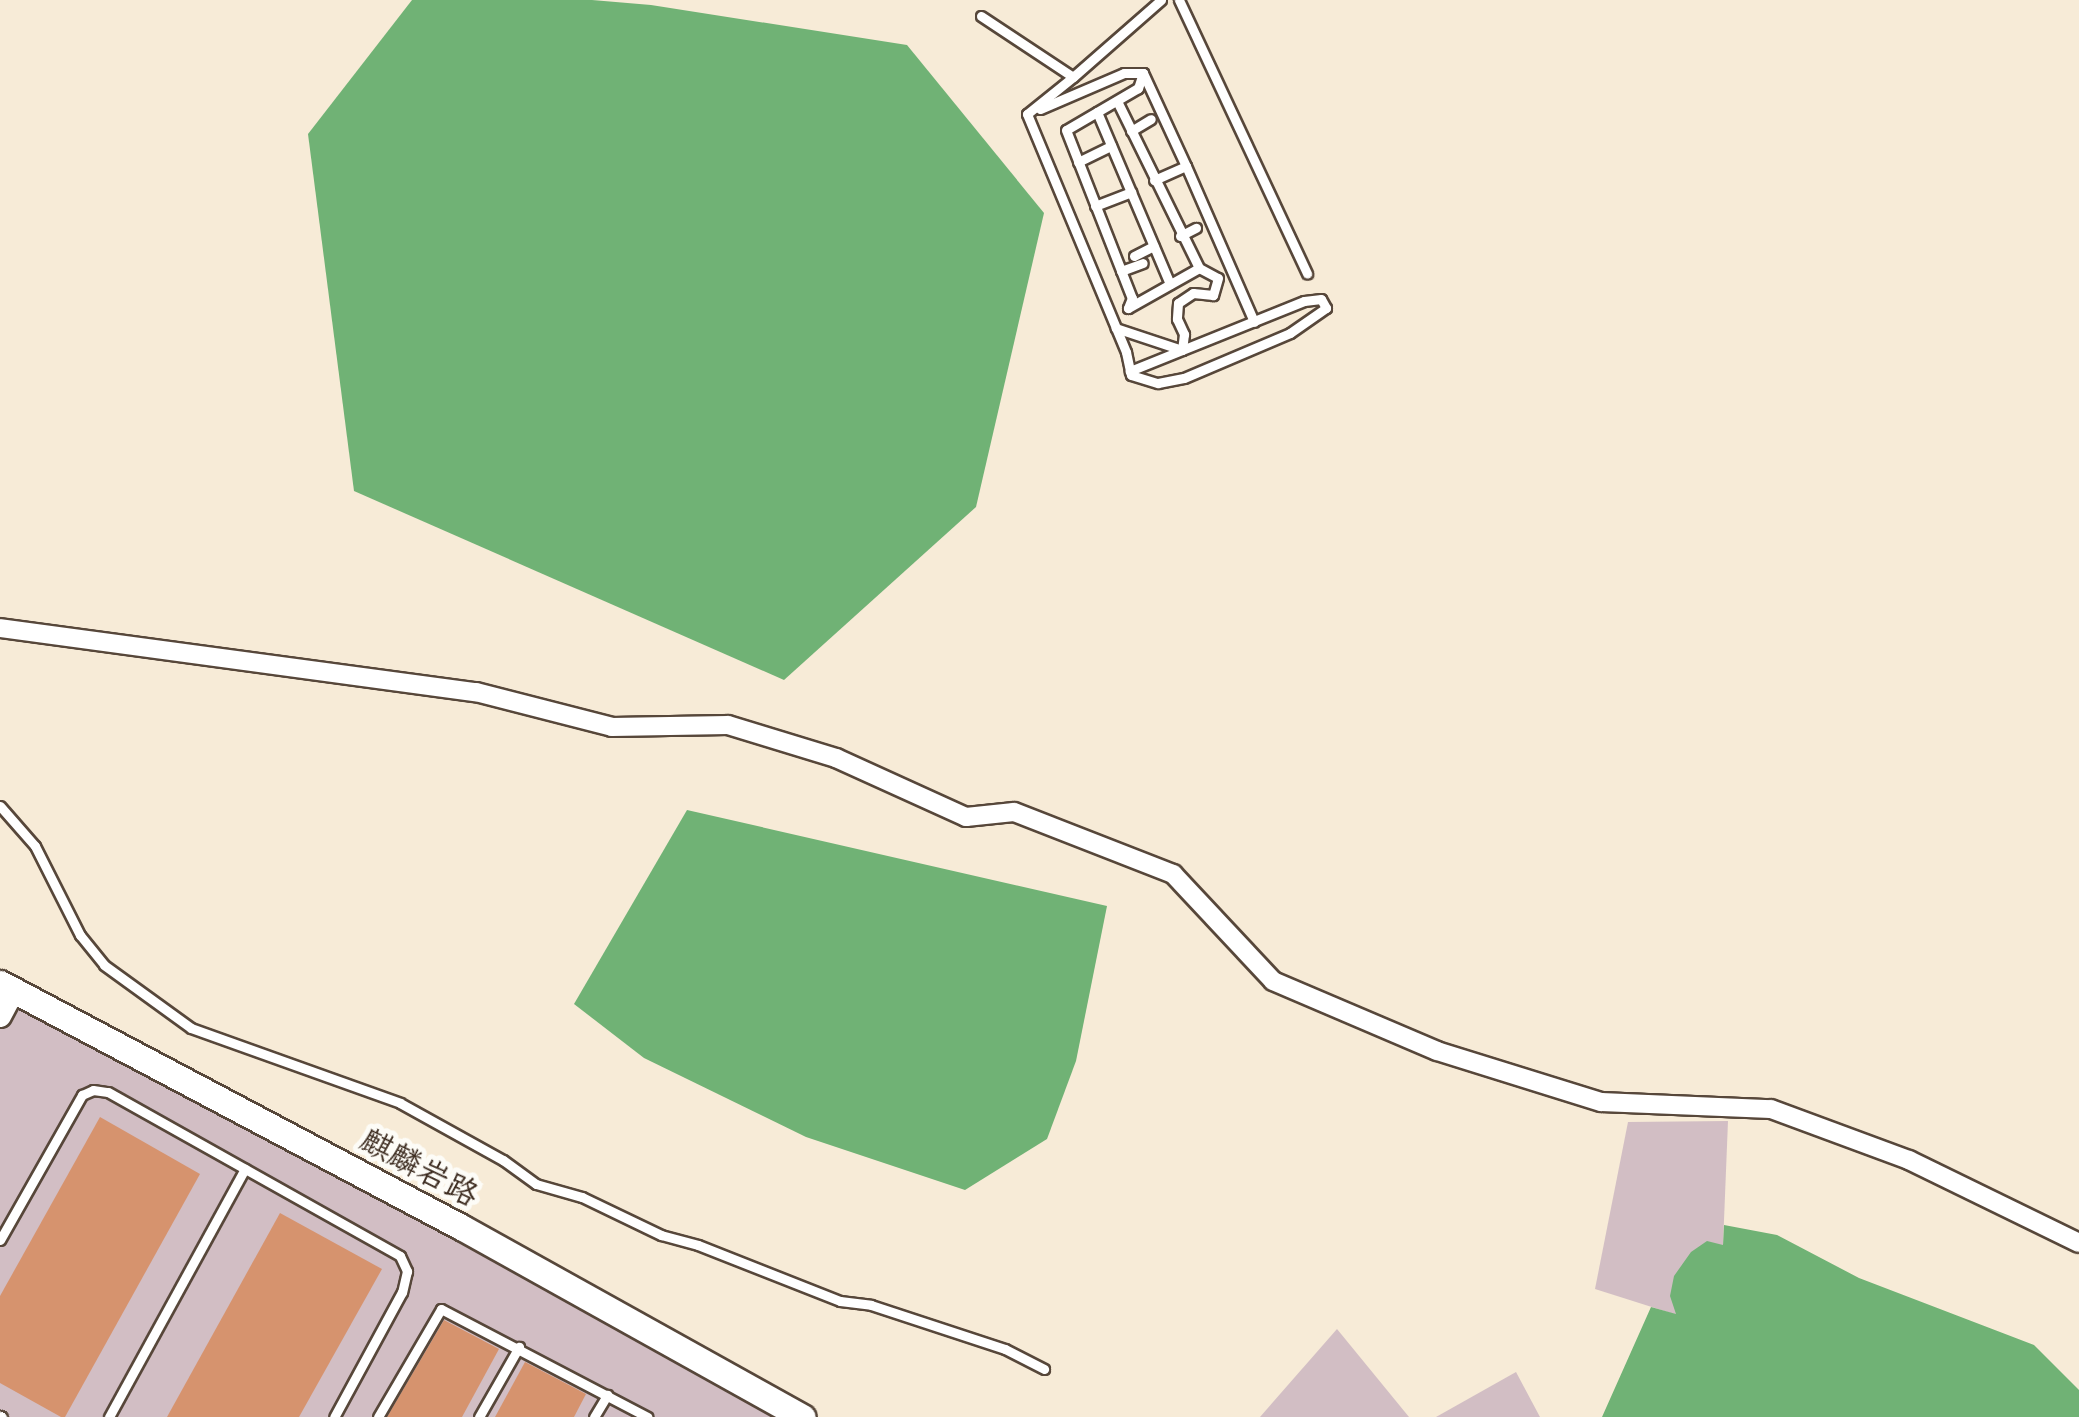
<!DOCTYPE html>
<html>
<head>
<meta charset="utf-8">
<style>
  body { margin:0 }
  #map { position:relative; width:2079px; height:1417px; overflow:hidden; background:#f7ebd7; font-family:Sriracha,"LXGW WenKai TC",sans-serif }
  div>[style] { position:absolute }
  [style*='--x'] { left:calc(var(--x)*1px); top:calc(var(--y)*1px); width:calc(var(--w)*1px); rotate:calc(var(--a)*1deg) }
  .industrial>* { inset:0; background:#d2bec4 }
  .forest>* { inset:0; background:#70b275 }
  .building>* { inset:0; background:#d6936e }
  .roads { filter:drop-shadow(2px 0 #57473a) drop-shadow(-2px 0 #57473a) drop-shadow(0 2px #57473a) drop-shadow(0 -2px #57473a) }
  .service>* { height:9px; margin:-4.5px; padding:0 4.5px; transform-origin:4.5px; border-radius:4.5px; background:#fff }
  .minor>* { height:18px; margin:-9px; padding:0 9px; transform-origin:9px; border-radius:9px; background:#fff }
  .tertiary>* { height:22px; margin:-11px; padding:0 11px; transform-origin:11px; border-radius:11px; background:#fff }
  .secondary>* { height:25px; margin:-12.5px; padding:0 12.5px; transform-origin:12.5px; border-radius:12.5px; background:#fff }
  span { translate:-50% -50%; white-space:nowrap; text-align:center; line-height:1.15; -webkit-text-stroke:10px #fdfcf7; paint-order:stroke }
  .street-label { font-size:32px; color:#3b2a1e }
</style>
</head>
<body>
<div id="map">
  <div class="industrial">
    <div style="clip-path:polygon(0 982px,803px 1417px,0 1417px)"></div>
    <div style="clip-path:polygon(1728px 1121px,1723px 1245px,1677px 1315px,1595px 1289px,1628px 1122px)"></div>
    <div style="clip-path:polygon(1337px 1329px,1409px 1417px,1260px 1417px)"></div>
    <div style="clip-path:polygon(1516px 1372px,1540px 1417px,1436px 1417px)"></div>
  </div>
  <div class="forest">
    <div style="clip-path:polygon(412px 0,592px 0,651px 5px,907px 45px,1044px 213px,976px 507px,784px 680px,354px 491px,308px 134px)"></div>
    <div style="clip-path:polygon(687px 810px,1107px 906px,1076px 1061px,1047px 1139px,965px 1190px,806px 1137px,644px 1058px,574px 1004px)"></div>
    <div style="clip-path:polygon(1724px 1225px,1777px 1235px,1859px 1278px,2034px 1345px,2079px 1390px,2079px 1417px,1602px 1417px,1651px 1307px,1676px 1314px,1670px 1296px,1674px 1276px,1691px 1252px,1707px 1241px,1723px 1245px)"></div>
  </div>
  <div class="building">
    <div style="clip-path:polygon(100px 1117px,200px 1174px,65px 1417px,61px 1417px,0 1383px,0 1296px)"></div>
    <div style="clip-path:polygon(280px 1213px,382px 1269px,299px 1417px,167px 1417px)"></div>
    <div style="clip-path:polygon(444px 1320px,499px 1349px,462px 1417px,387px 1417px)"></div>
    <div style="clip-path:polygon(525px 1362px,586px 1394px,574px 1417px,495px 1417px)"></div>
  </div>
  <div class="roads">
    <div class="service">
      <div style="--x:1179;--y:0;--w:302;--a:64.9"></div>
      <div style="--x:981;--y:16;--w:110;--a:33.5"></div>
      <div style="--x:1073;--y:77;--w:117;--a:-41.2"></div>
      <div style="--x:1143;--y:73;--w:102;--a:65.2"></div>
      <div style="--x:1186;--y:166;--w:35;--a:156"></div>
      <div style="--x:1073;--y:77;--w:59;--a:141.2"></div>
      <div style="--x:1027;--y:114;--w:258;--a:67.4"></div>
      <div style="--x:1126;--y:352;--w:19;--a:78"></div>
      <div style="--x:1130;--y:371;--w:4;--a:76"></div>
      <div style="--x:1131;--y:375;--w:28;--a:17"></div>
      <div style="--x:1158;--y:383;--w:26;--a:-11"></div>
      <div style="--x:1184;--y:378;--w:115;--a:-23"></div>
      <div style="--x:1290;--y:333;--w:44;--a:-34.8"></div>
      <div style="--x:1326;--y:308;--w:10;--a:-119"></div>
      <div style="--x:1321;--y:299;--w:17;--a:173"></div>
      <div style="--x:1304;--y:301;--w:188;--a:158.1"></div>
      <div style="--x:1117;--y:101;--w:186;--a:63.8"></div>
      <div style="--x:1040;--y:109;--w:91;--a:-23.2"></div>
      <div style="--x:1124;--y:73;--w:19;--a:0"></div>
      <div style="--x:1143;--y:73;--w:16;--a:108"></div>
      <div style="--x:1138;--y:88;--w:83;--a:149.7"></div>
      <div style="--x:1066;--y:130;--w:180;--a:68.6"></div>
      <div style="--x:1132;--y:298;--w:11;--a:112"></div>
      <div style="--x:1128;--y:308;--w:81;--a:-29.4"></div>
      <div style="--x:1199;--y:268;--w:21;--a:28"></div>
      <div style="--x:1218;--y:278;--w:18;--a:106"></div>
      <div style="--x:1213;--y:295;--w:20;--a:-174"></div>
      <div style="--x:1193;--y:293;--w:18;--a:146"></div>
      <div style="--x:1178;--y:303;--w:16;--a:94"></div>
      <div style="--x:1177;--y:319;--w:17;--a:65"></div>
      <div style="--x:1184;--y:334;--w:16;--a:97"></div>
      <div style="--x:1182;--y:350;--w:70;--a:-161.6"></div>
      <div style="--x:1097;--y:112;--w:187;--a:67"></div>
      <div style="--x:1131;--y:131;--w:23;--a:-31"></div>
      <div style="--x:1078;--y:162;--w:37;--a:-26"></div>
      <div style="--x:1186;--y:166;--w:170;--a:66.4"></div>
      <div style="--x:1095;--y:206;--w:39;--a:-21"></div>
      <div style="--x:1180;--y:236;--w:18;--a:-27"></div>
      <div style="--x:1134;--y:256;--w:22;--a:-27"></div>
      <div style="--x:1121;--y:271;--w:23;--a:-20"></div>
      <div style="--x:0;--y:806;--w:53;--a:48.8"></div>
      <div style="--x:35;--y:846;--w:100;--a:63.2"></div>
      <div style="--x:80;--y:935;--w:38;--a:51"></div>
      <div style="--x:104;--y:965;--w:107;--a:35.9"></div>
      <div style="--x:191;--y:1028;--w:222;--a:19.7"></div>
      <div style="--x:400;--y:1103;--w:118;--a:29"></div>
      <div style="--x:503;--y:1160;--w:41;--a:36"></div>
      <div style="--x:536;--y:1184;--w:48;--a:15.8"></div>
      <div style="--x:582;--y:1197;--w:88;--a:25.7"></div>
      <div style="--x:661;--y:1235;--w:38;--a:15"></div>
      <div style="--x:698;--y:1245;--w:153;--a:21.5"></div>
      <div style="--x:840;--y:1301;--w:31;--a:7"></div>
      <div style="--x:871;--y:1305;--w:141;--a:18.2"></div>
      <div style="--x:1005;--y:1349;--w:44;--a:27.1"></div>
      <div style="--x:0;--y:1240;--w:167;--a:-60.5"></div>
      <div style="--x:82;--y:1095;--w:12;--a:-24"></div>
      <div style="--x:93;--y:1090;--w:15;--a:8"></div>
      <div style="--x:108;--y:1092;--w:335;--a:29.3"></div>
      <div style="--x:400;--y:1256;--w:17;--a:65"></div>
      <div style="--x:407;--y:1271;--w:22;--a:103"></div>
      <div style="--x:402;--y:1292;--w:142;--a:118.5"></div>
      <div style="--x:0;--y:1416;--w:2;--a:27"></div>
      <div style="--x:109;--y:1417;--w:283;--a:-61.3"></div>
      <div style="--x:378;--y:1417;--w:125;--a:-59.7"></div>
      <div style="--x:441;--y:1309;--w:233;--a:27.6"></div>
      <div style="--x:479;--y:1417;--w:81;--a:-60.3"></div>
      <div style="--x:594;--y:1417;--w:26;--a:-59"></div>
    </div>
    <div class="minor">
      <div style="--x:0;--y:628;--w:480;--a:7.7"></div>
      <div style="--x:476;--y:692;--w:140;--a:14.4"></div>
      <div style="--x:612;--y:727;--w:116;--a:-1"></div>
      <div style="--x:728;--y:725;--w:113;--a:17"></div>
      <div style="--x:836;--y:758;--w:143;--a:24.4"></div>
      <div style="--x:966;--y:817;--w:48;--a:-5.9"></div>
      <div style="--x:1014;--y:812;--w:171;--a:21.3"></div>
      <div style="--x:1173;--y:874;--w:146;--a:46.9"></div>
      <div style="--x:1273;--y:981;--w:178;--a:23.1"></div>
      <div style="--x:1437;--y:1051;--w:172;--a:17.3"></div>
      <div style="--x:1601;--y:1102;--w:170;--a:2.4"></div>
      <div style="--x:1771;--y:1109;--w:147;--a:20.3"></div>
      <div style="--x:1909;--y:1160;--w:189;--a:26"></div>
    </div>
    <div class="tertiary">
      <div style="--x:0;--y:1016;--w:30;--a:-62"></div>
    </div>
    <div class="secondary">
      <div style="--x:0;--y:983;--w:522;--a:27.89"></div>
      <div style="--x:461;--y:1227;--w:391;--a:29.1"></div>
    </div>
  </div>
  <div class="street-label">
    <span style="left:419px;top:1168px;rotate:28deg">麒麟岩路</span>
  </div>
</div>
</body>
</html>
